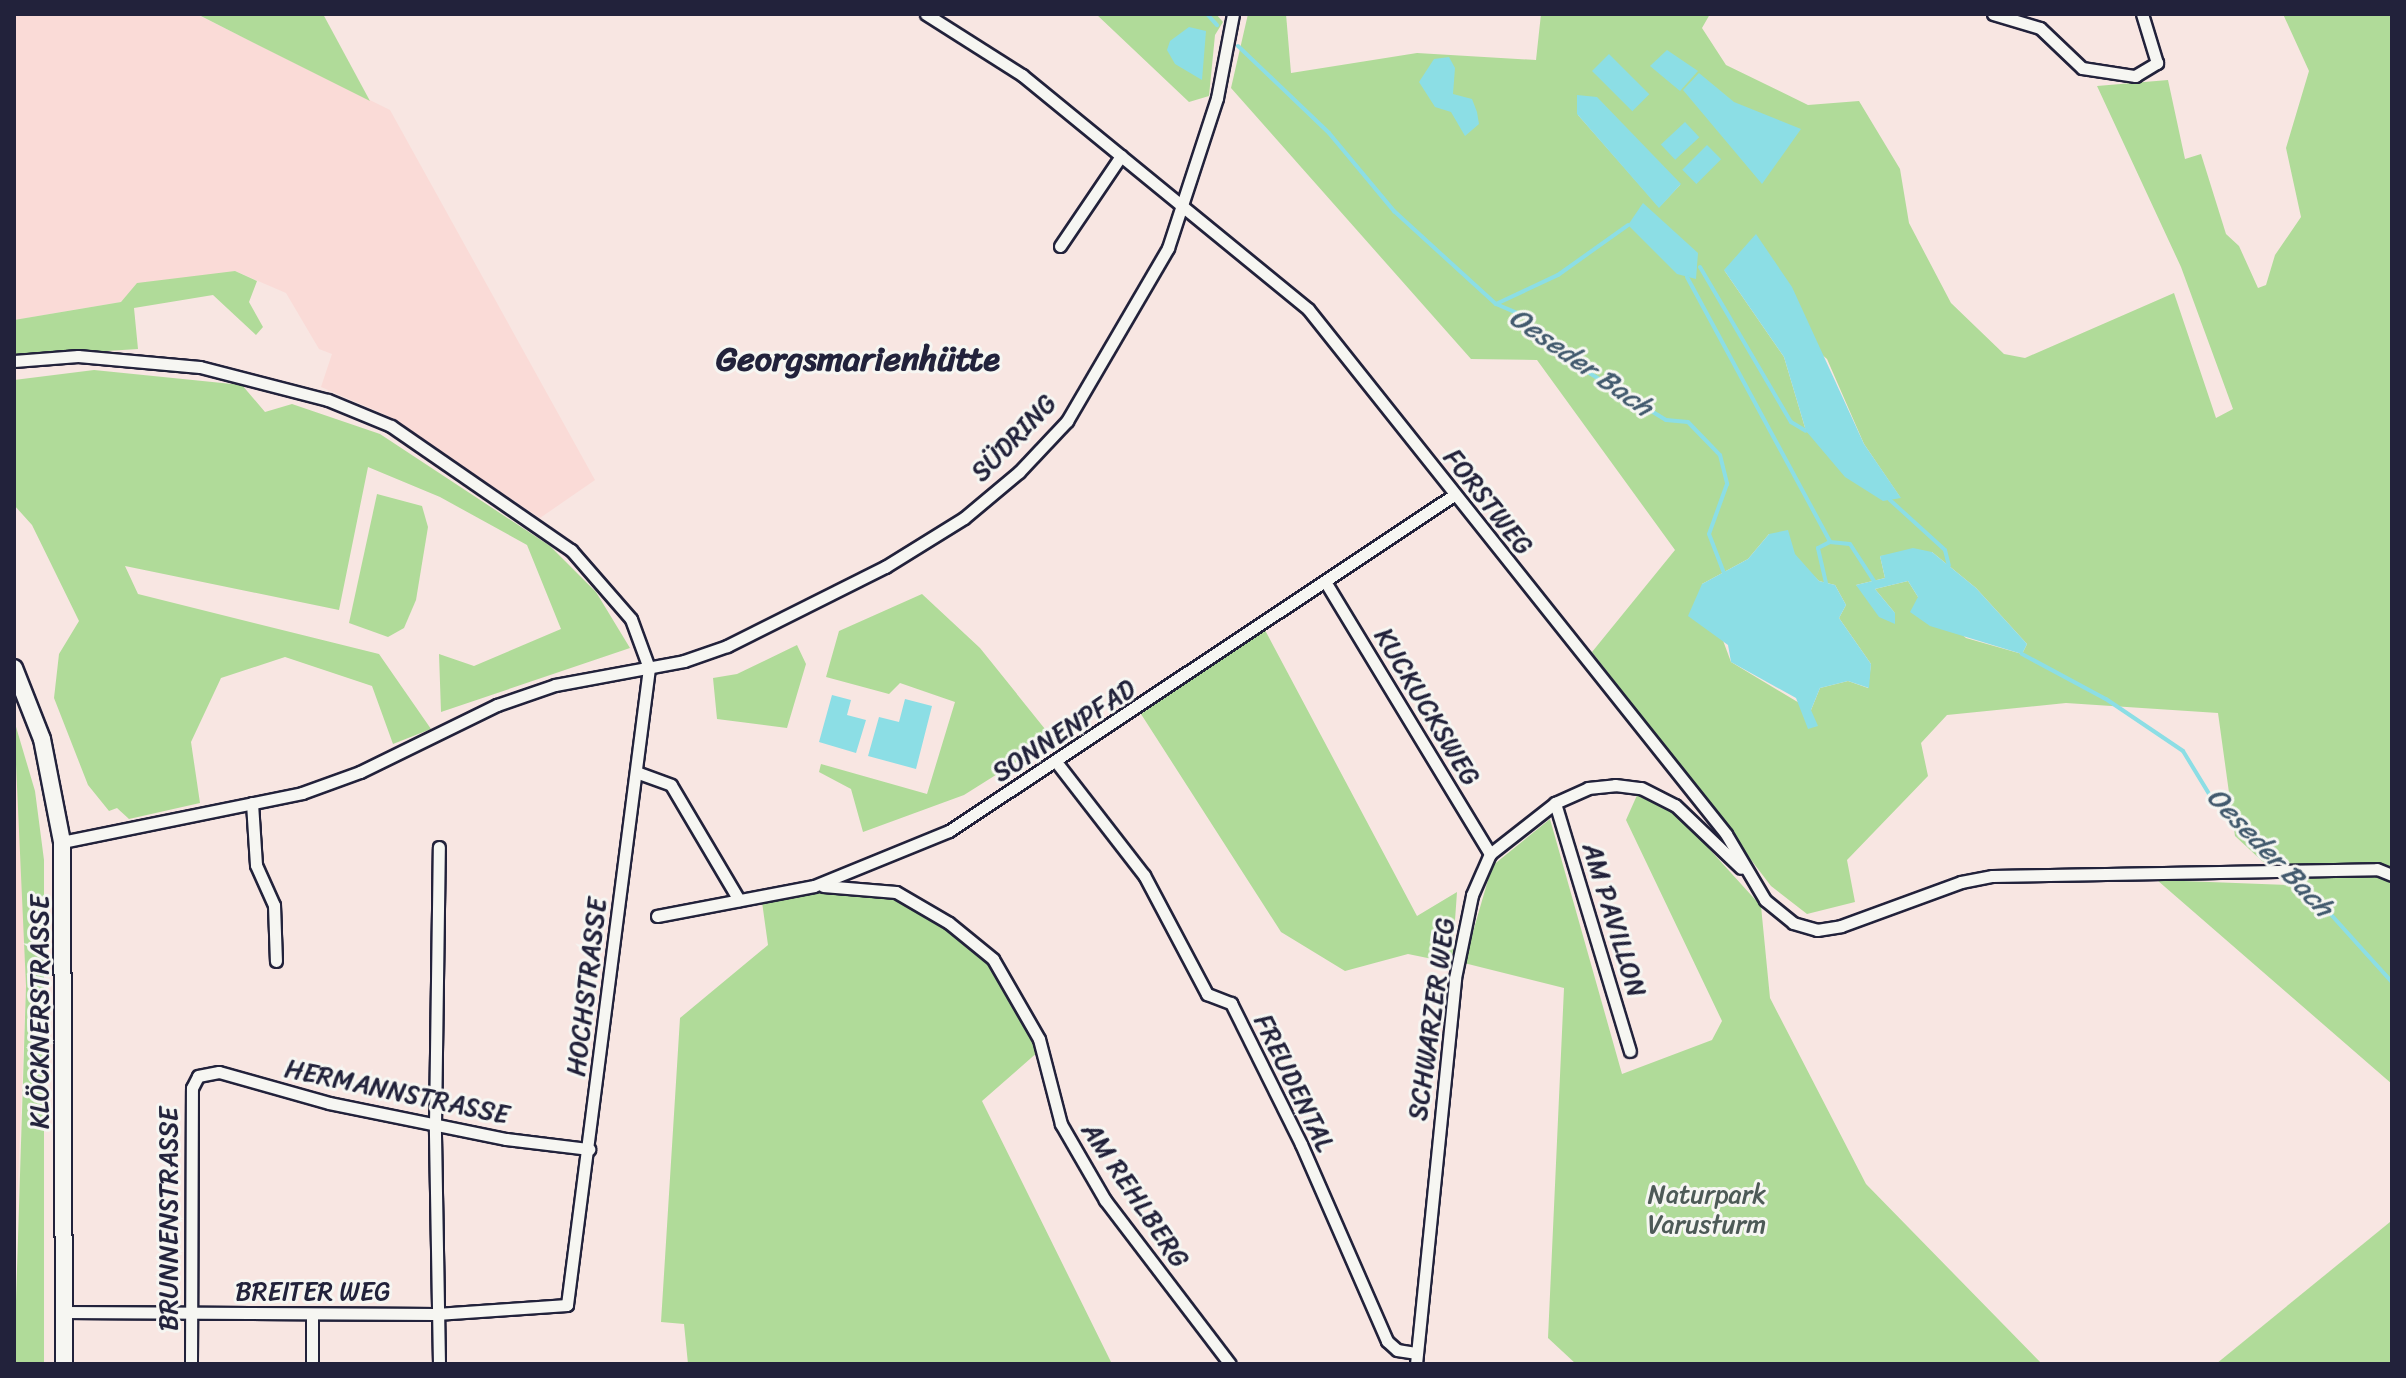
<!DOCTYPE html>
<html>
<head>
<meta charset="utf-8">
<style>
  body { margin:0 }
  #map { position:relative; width:2406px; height:1378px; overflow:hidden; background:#f8e6e2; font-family:Sriracha,sans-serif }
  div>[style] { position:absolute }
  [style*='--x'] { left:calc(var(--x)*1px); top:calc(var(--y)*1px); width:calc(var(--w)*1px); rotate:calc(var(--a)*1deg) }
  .built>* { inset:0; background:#fadbd7 }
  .green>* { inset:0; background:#b0db99 }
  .water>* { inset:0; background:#8cdee5; transform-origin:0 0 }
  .stream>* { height:4px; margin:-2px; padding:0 2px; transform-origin:2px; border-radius:2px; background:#8cdee5 }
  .roads { filter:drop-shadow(2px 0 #22223b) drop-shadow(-2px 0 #22223b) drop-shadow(0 2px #22223b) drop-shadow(0 -2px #22223b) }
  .minor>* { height:11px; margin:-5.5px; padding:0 5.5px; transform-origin:5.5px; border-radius:5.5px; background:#f6f6f2 }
  .secondary>* { height:16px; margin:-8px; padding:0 8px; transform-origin:8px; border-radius:8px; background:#f6f6f2 }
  span { translate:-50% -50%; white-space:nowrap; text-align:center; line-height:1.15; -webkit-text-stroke:6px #f6f6f2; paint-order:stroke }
  .street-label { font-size:26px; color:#22223b }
  .park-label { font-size:26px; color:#4d5a57 }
  .water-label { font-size:28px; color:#425a6e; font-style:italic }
  .district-label { font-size:34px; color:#22223b; font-weight:700 }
  .frame { position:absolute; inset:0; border:16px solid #22223b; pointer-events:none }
</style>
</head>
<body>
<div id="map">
  <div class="built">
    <div style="clip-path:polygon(14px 14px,196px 14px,390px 110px,595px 480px,540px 518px,386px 415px,321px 387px,332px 354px,319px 349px,286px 293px,235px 271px,121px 302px,14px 320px)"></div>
    <div style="clip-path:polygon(14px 767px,19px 776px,26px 986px,14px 1278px)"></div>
  </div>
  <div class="green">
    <div style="clip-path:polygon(197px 14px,323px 14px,370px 101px,252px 42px)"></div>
    <div style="clip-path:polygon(1096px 14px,1216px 14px,1223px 22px,1215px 35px,1209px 96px,1189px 102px)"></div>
    <div style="clip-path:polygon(evenodd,1248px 14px,1286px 14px,1291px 73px,1417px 53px,1536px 60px,1541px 14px,1710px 14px,1702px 28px,1726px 65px,1808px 105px,1859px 101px,1900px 169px,1909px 223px,1951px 303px,2004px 354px,2025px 358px,2174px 293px,2216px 418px,2233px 409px,2181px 267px,2097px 86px,2168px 80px,2185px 159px,2201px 154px,2226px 234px,2239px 246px,2258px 288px,2266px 285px,2275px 255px,2301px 217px,2286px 148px,2309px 71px,2283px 14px,2392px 14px,2392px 1084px,2157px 880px,2314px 886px,2262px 861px,2235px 836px,2218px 713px,2066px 703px,1947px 715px,1921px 743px,1928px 776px,1847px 860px,1855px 902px,1807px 914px,1771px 886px,1592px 652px,1675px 550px,1537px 360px,1471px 359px,1231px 88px,1248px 14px,1577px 96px,1680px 185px,1659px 207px,1578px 115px,1577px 96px,1248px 14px,1724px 270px,1827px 359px,1864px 444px,1900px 497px,1806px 431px,1784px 357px,1724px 270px,1248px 14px,1769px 534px,1819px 581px,1835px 585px,1846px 605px,1839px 618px,1871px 664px,1868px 688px,1848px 681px,1820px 688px,1811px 710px,1731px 662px,1702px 584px,1748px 559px,1769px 534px,1248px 14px,1932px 552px,1976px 588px,2027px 644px,2022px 654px,1966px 638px,1918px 597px,1908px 581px,1875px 589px,1895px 613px,1856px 585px,1885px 578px,1880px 556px,1932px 552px)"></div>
    <div style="clip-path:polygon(235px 271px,257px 281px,249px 302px,263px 327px,256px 335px,213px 295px,134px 308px,138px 349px,14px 357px,14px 320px,121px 302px,137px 283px)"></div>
    <div style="clip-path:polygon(94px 370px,242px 385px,265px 412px,292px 404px,380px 434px,550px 546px,596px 592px,630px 648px,441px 712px,439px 654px,474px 666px,561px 629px,527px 545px,440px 497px,368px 467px,339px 610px,125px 566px,138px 594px,379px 654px,431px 729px,393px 744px,372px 686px,285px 657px,221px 678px,191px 742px,200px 803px,129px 819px,117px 808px,109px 811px,88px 785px,54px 698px,59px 654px,79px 621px,32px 525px,14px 505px,14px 380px)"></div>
    <div style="clip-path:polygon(377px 494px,422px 506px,428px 527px,416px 600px,404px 628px,388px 637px,349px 623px)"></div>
    <div style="clip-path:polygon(922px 594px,980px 648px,1053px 739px,964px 795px,863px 832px,851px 789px,819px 772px,821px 764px,927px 794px,955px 702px,900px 683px,889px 694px,826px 677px,839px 631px)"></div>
    <div style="clip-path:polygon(1265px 630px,1417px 916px,1457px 892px,1452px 963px,1408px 954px,1345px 971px,1281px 932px,1141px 714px)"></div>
    <div style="clip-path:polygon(797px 645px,806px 664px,787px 728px,717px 719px,713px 678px,737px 674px)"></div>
    <div style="clip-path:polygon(14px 720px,35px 791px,44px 860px,44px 1364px,14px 1364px,26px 986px)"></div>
    <div style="clip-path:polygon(1638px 793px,1673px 809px,1761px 906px,1770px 998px,1866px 1184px,2042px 1364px,1576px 1364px,1548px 1338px,1564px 988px,1464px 963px,1492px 866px,1550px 819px,1622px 1074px,1712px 1040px,1722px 1021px,1626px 820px)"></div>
    <div style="clip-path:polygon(814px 886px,896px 892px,993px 959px,1039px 1051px,982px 1101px,1112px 1364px,688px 1364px,684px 1324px,661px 1322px,680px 1018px,768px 945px,762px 902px)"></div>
    <div style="clip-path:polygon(2390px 1222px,2392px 1364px,2216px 1364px)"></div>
  </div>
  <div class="water">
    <div style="clip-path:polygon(1189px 27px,1206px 31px,1202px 80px,1175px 64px,1167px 50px,1170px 41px)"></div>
    <div style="clip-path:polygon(1667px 50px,1698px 71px,1680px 91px,1650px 66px)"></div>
    <div style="left:1609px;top:54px;width:57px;height:24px;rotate:45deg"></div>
    <div style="clip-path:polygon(1449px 57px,1455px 68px,1453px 94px,1472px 99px,1477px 112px,1479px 124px,1465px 136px,1451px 112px,1435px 107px,1419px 82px,1434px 59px)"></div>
    <div style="clip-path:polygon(1699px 73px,1734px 102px,1801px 129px,1762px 184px,1683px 90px)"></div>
    <div style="clip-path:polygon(1577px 95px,1597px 97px,1681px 184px,1659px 208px,1577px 114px)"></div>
    <div style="left:1685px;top:122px;width:21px;height:33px;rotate:47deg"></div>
    <div style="left:1707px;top:145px;width:20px;height:35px;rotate:45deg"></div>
    <div style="clip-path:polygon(1643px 203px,1698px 253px,1696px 279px,1677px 274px,1628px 225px)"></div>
    <div style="clip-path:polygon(1756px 234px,1792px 287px,1864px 444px,1901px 498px,1883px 501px,1845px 477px,1806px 431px,1784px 357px,1724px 270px)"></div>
    <div style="clip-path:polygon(1788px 530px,1795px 554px,1819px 581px,1835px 585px,1846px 605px,1839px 618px,1871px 664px,1869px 688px,1848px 681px,1820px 688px,1811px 710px,1818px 726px,1808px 729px,1796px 698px,1731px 662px,1728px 645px,1688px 616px,1702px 584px,1748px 559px,1769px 534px)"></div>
    <div style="clip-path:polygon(1913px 548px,1932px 552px,1976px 588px,2027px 644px,2022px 654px,1930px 626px,1910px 612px,1918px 597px,1908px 581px,1875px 589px,1895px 613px,1895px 624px,1879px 617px,1856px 585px,1885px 578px,1880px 556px)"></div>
    <div style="clip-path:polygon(832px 695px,851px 700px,847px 715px,866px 720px,856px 753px,819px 742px)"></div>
    <div style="clip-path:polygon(905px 699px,932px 706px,916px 769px,868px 756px,879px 717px,899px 722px)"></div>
  </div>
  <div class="stream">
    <div style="--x:1207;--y:14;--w:15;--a:48"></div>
    <div style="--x:1238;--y:46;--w:126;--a:43.7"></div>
    <div style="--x:1329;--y:133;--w:102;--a:50.2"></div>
    <div style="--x:1394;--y:211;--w:138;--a:42.4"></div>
    <div style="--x:1496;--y:304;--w:68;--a:-25.1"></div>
    <div style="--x:1558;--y:275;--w:86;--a:-35.5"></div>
    <div style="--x:1700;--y:267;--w:180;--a:59.6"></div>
    <div style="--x:1791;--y:422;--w:17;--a:31"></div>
    <div style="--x:1687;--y:277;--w:301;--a:61.6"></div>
    <div style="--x:1830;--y:542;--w:20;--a:6"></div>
    <div style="--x:1850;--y:544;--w:44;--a:57"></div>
    <div style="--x:1496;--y:304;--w:33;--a:23"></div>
    <div style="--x:1526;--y:317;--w:27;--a:54"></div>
    <div style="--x:1542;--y:339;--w:39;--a:38"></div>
    <div style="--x:1573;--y:363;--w:109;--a:31.5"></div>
    <div style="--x:1666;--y:420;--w:22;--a:5"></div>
    <div style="--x:1688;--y:422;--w:46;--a:45.9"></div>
    <div style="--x:1720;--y:455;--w:30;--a:76"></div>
    <div style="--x:1727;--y:484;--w:53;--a:109.8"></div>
    <div style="--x:1709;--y:534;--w:42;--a:69"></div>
    <div style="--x:1890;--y:500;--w:74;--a:42.3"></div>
    <div style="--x:1945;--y:550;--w:16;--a:76"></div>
    <div style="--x:1826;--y:583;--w:36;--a:-103"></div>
    <div style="--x:1818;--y:548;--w:13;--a:-27"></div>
    <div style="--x:2022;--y:654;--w:95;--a:28.2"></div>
    <div style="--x:2106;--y:699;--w:93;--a:34"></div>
    <div style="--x:2183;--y:751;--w:54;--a:58.7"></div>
    <div style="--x:2211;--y:797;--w:146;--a:43.9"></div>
    <div style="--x:2316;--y:898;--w:113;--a:47.9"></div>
  </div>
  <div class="roads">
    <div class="minor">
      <div style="--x:926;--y:14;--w:114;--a:32.4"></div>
      <div style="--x:1022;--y:75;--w:370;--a:39.3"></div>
      <div style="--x:1308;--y:309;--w:671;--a:51.47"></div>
      <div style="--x:1726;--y:834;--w:77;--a:59.4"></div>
      <div style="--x:1765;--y:900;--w:36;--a:39"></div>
      <div style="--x:1793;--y:923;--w:25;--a:16"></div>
      <div style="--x:1817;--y:930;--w:24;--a:-9"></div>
      <div style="--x:1841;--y:926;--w:128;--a:-20.1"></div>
      <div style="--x:1961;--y:882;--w:32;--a:-11"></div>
      <div style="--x:1992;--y:876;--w:385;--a:-1"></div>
      <div style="--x:2377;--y:869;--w:16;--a:22"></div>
      <div style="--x:1993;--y:14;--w:49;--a:16.6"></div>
      <div style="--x:2040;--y:28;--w:58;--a:43.6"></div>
      <div style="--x:2082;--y:68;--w:54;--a:8.6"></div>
      <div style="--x:2135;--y:76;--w:26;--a:-31"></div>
      <div style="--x:2157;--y:63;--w:51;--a:-107"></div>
      <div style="--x:1060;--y:246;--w:109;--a:-55.9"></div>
      <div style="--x:14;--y:361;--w:64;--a:-4.5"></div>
      <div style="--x:78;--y:356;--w:122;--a:5.2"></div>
      <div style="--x:200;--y:367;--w:132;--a:14.5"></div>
      <div style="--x:328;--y:400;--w:68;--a:22.4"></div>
      <div style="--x:391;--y:426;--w:219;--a:34.6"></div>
      <div style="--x:571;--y:550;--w:91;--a:49"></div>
      <div style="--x:631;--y:619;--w:52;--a:69.8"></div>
      <div style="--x:649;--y:668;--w:642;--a:97.34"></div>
      <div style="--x:567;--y:1305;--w:131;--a:176.1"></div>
      <div style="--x:436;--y:1314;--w:372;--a:-179.7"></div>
      <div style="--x:1326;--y:583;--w:317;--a:58.8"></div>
      <div style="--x:1057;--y:763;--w:142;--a:52.2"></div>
      <div style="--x:1144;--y:875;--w:135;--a:62.1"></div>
      <div style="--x:1207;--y:994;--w:26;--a:21"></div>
      <div style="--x:1231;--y:1003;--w:157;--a:63.6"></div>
      <div style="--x:1301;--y:1144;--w:215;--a:66.4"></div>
      <div style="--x:1387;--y:1341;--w:13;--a:42"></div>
      <div style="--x:1397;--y:1350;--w:20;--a:9"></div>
      <div style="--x:636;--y:772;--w:37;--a:20"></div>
      <div style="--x:671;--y:785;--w:134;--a:59.4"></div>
      <div style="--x:252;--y:803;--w:62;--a:86.3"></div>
      <div style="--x:256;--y:865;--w:44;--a:65.8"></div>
      <div style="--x:274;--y:905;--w:56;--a:88"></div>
      <div style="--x:1555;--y:803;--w:259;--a:73.2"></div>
      <div style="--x:62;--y:842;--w:245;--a:-11.5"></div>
      <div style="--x:302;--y:793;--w:62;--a:-19.9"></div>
      <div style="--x:360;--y:772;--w:153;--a:-26.1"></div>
      <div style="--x:497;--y:705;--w:61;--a:-19"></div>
      <div style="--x:555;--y:685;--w:131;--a:-10.5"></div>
      <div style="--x:684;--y:661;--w:46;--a:-19.2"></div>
      <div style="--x:727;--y:646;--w:177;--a:-26.6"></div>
      <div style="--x:885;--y:567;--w:93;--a:-31.8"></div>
      <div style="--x:964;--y:518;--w:72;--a:-39.9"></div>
      <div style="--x:1019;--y:472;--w:70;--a:-46.7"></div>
      <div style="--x:1067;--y:421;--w:200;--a:-59.7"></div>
      <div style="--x:1168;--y:248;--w:158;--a:-71.9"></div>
      <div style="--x:1217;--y:98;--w:86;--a:-79.2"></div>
      <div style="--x:823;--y:886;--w:73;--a:4.7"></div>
      <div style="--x:896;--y:892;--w:61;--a:30.3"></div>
      <div style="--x:949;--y:923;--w:57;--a:39.3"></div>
      <div style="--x:993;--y:959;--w:92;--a:60.1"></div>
      <div style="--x:1039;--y:1039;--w:88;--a:75.5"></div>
      <div style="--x:1061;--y:1124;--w:88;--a:59.9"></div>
      <div style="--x:1105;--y:1200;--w:206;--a:52.7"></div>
      <div style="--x:657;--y:916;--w:160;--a:-10.8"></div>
      <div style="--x:814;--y:886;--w:146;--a:-22.2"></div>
      <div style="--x:949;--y:831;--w:607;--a:-33.64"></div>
      <div style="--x:191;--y:1364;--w:276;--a:-89.8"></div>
      <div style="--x:192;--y:1088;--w:13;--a:-63"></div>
      <div style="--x:198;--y:1076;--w:21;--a:-11"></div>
      <div style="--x:219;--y:1072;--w:114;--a:15.7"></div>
      <div style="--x:329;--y:1103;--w:181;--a:11.5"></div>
      <div style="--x:506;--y:1139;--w:84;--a:6.9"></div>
      <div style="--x:312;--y:1364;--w:50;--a:-90"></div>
      <div style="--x:439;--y:1364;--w:240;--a:-91"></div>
      <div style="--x:435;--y:1124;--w:277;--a:-89.2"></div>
      <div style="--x:1416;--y:1364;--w:388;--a:-84.2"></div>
      <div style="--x:1455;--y:978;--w:85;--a:-78.4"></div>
      <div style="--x:1472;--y:895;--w:45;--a:-66.3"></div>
      <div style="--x:1490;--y:854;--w:83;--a:-38.1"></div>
      <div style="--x:1555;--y:803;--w:36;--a:-24"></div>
      <div style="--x:1588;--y:788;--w:27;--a:-6"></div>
      <div style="--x:1615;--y:785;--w:26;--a:7"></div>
      <div style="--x:1641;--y:788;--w:38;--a:27"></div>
      <div style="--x:1675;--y:805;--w:91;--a:43.7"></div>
    </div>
    <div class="secondary">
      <div style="--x:14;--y:668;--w:76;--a:68.5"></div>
      <div style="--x:42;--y:739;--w:105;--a:79"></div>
      <div style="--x:62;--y:842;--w:522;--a:89.78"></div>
    </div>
  </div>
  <div class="street-label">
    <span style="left:1014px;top:438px;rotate:-46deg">SÜDRING</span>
    <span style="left:1488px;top:502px;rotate:52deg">FORSTWEG</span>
    <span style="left:1427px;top:707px;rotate:59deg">KUCKUCKSWEG</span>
    <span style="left:1064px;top:731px;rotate:-33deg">SONNENPFAD</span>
    <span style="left:1614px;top:920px;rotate:73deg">AM PAVILLON</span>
    <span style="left:587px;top:987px;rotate:-83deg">HOCHSTRASSE</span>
    <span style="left:40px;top:1012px;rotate:-90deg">KLÖCKNERSTRASSE</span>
    <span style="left:1432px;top:1019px;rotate:-82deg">SCHWARZER WEG</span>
    <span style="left:1294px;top:1083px;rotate:64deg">FREUDENTAL</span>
    <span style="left:397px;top:1092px;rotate:12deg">HERMANNSTRASSE</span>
    <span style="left:1135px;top:1195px;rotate:56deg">AM REHLBERG</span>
    <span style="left:169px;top:1219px;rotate:-90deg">BRUNNENSTRASSE</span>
    <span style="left:313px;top:1292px">BREITER WEG</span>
  </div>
  <div class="park-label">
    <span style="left:1707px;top:1210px">Naturpark<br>Varusturm</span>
  </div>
  <div class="water-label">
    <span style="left:1581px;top:362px;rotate:35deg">Oeseder Bach</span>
    <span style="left:2270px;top:852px;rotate:46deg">Oeseder Bach</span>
  </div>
  <div class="district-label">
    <span style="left:858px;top:360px">Georgsmarienhütte</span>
  </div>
  <div class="frame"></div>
</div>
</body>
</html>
